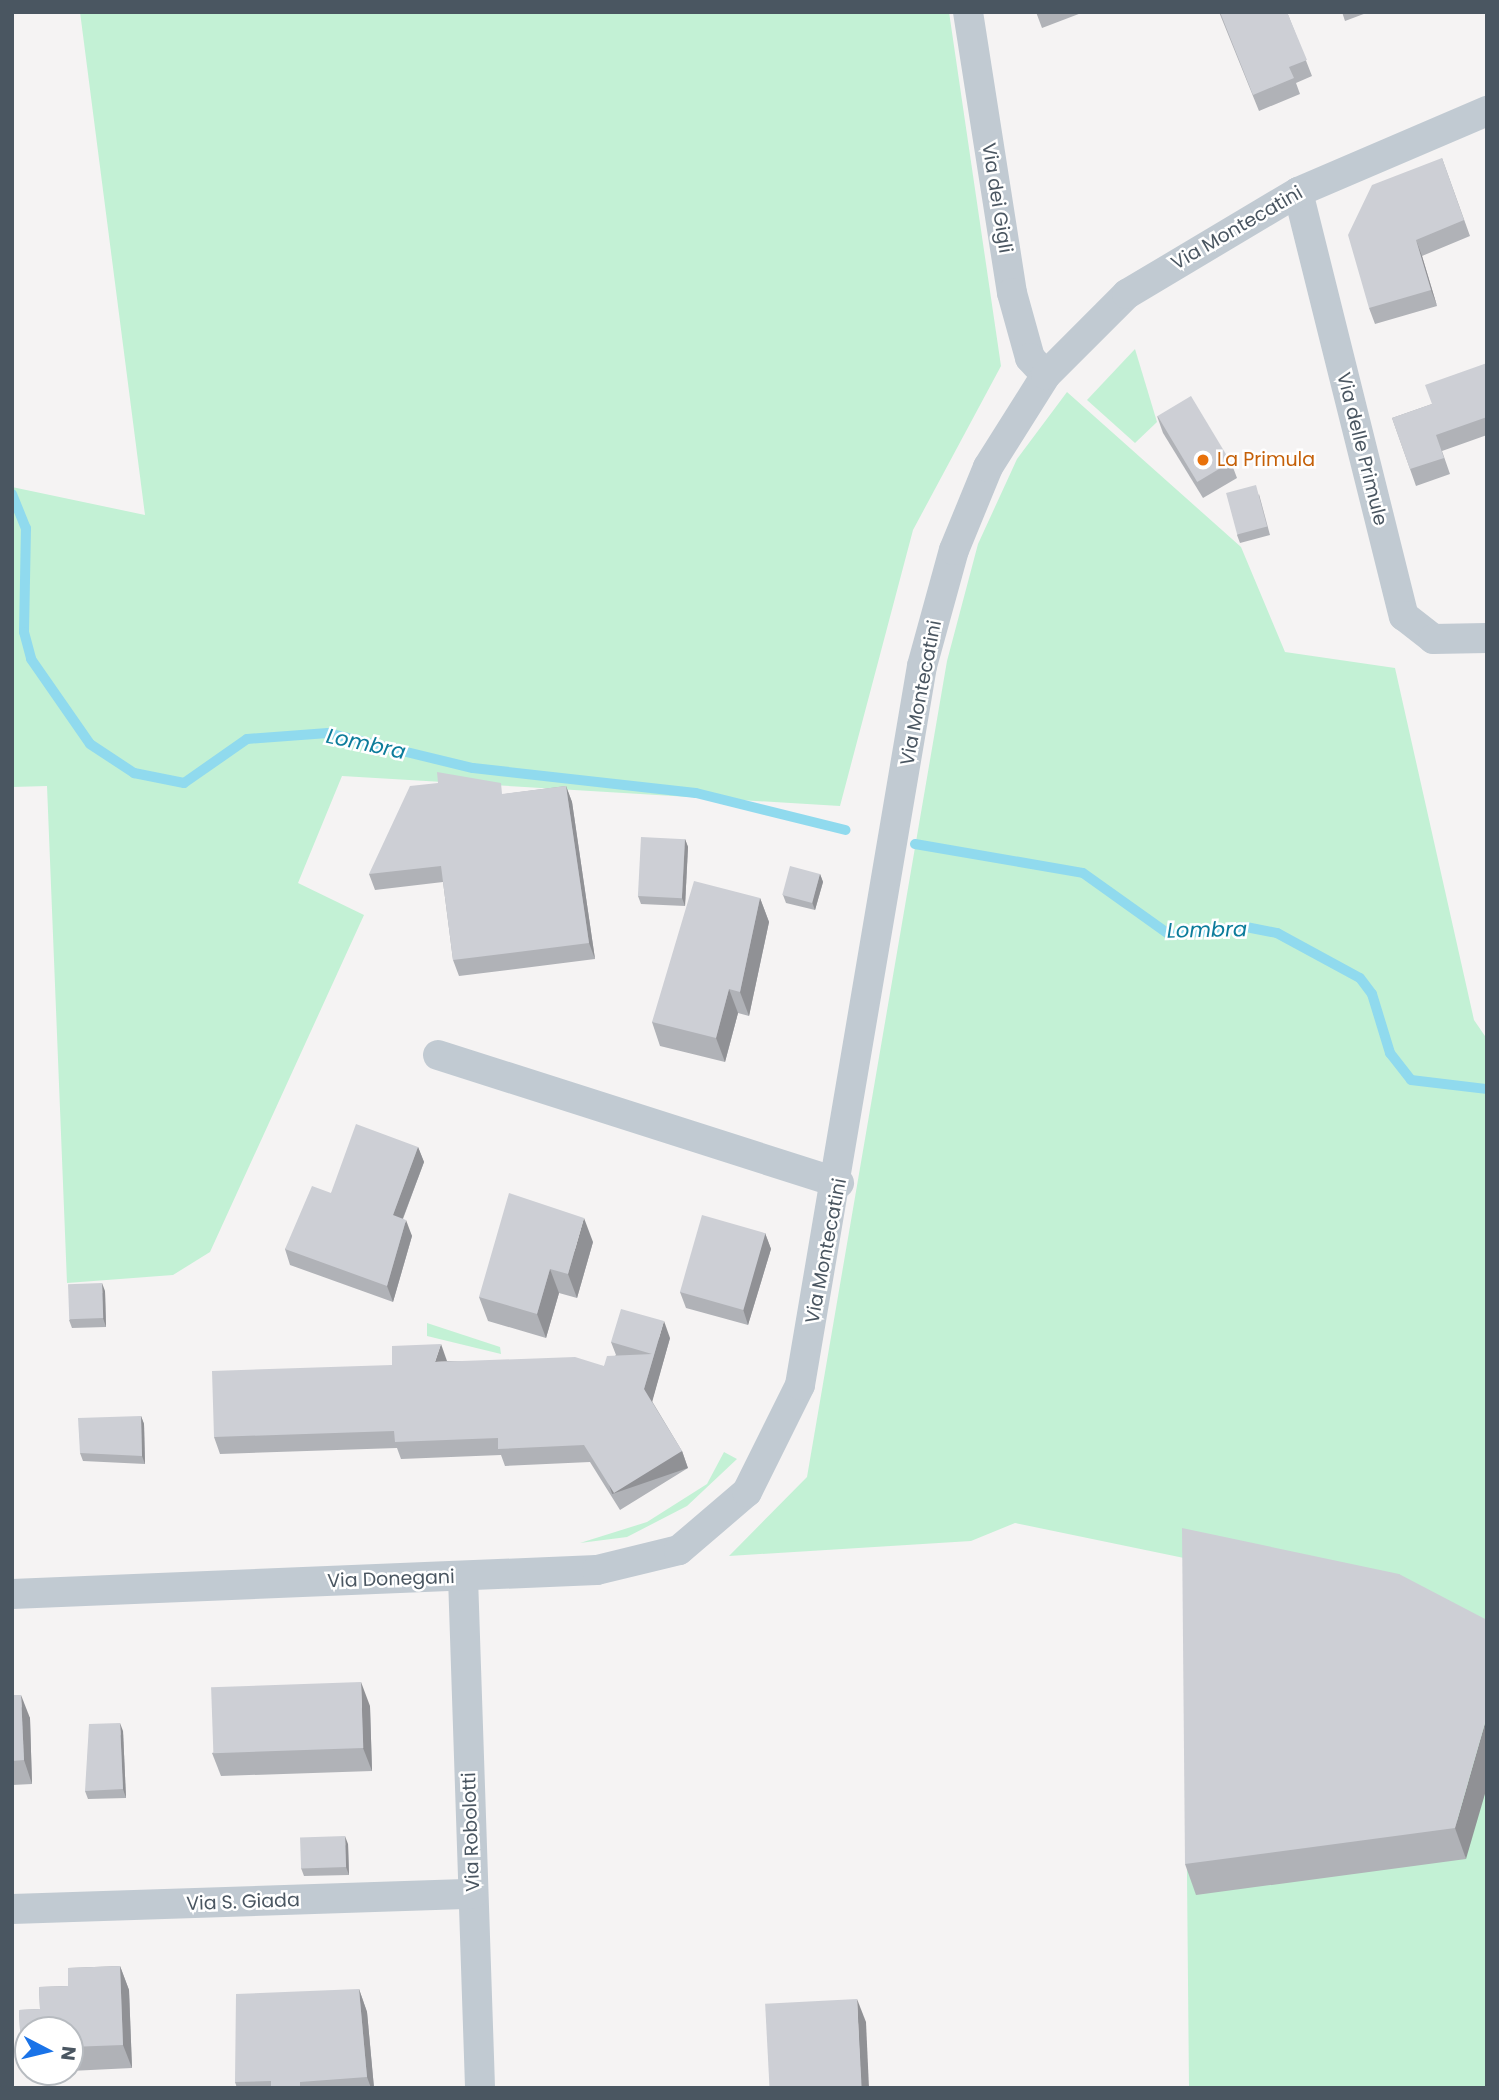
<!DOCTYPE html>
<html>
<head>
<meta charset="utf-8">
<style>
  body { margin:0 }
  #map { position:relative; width:1499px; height:2100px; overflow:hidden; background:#f5f3f3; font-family:Poppins,sans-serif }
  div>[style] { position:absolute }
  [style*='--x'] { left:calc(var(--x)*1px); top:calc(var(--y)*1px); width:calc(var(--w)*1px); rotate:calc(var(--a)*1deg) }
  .green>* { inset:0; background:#c3f1d5 }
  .stream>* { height:10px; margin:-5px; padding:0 5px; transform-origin:5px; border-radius:5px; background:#90daee }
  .minor>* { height:30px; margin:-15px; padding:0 15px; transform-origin:15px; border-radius:15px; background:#c1cad2 }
  .wall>* { inset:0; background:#b0b2b7 }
  .shaded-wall>* { inset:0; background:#909195; transform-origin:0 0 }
  .building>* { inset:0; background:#cdcfd5; transform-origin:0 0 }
  .dots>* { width:19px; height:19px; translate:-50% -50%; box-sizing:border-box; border:4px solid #fff; border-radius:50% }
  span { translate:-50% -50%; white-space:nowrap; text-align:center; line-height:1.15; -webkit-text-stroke:5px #fff; paint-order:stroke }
  .street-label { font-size:19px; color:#4a5661 }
  .food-label { font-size:19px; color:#c56008 }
  .left { translate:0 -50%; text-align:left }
  .water-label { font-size:21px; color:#0c7c9b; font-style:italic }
  .frame { position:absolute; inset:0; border:14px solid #4a5661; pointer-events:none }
  .north { position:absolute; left:14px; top:2016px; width:70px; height:70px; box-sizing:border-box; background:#fff; border:2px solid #b7bbc0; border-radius:50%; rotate:97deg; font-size:19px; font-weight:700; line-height:28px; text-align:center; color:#4a5661 }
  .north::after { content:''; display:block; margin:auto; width:24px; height:32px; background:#1a73e8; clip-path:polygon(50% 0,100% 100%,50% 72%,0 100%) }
</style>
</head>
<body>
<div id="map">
  <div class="green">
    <div style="clip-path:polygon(80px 12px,949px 12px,1001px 366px,913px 530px,840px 806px,342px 776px,298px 883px,364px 915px,210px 1252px,173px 1275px,67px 1283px,47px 786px,12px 787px,12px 487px,145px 515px)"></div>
    <div style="clip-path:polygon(1135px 349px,1157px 422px,1135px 443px,1087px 400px)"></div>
    <div style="clip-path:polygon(1067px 392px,1241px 547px,1285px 652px,1395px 668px,1474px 1020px,1487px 1039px,1487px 2088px,1189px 2088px,1184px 1558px,1015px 1523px,971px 1541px,729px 1556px,807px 1477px,947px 661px,978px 544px,1017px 459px)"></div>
    <div style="clip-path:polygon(427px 1323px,500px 1347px,501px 1354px,427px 1336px)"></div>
    <div style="clip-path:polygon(724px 1452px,737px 1459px,687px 1506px,627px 1537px,580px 1543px,647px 1522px,707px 1484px)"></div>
  </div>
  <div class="stream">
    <div style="--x:12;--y:494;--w:37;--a:68"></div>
    <div style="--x:26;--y:528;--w:104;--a:91.1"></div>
    <div style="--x:24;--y:632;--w:28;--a:75"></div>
    <div style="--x:31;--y:659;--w:103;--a:55.2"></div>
    <div style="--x:90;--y:744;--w:53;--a:33.4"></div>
    <div style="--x:134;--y:773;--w:51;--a:11.3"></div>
    <div style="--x:184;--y:783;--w:77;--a:-34.9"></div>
    <div style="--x:247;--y:739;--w:81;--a:-4.2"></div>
    <div style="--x:328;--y:733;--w:149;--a:13.6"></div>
    <div style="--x:473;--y:768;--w:224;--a:6.4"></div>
    <div style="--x:696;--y:793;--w:154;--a:13.9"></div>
    <div style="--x:915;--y:844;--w:170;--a:9.8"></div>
    <div style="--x:1083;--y:873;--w:107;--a:35.5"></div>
    <div style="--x:1170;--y:935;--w:76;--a:-6"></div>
    <div style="--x:1246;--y:927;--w:32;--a:11"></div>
    <div style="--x:1277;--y:933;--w:94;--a:28.5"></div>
    <div style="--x:1360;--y:978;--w:20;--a:53"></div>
    <div style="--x:1372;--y:994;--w:62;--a:73"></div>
    <div style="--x:1390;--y:1053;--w:34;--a:52"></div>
    <div style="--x:1411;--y:1080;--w:77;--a:6.8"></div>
  </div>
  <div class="minor">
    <div style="--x:968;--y:12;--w:284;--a:81.1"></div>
    <div style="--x:1012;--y:293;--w:67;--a:74.5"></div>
    <div style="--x:1030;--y:358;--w:23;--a:47"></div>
    <div style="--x:1298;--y:192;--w:437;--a:76"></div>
    <div style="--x:1404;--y:616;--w:37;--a:38"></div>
    <div style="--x:1433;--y:639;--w:54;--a:-1.1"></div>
    <div style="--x:438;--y:1055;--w:421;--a:17.7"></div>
    <div style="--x:463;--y:1577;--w:511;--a:88.09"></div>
    <div style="--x:12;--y:1594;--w:585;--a:-2.35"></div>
    <div style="--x:597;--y:1570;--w:84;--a:-13.7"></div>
    <div style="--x:679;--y:1550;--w:89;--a:-40.5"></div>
    <div style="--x:747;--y:1492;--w:119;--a:-63.6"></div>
    <div style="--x:800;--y:1385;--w:729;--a:-80.37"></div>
    <div style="--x:922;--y:666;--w:120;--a:-74.6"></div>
    <div style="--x:954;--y:550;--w:90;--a:-67.7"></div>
    <div style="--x:988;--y:467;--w:109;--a:-57.8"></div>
    <div style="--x:1046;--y:375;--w:115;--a:-45"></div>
    <div style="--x:1127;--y:294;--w:199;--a:-30.8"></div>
    <div style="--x:1298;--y:192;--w:206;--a:-23.2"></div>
    <div style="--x:12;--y:1909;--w:461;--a:-1.9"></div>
  </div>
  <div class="wall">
    <div style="clip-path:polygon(1036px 12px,1084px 12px,1042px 28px)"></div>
    <div style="clip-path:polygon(1219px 12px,1287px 12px,1312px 76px,1296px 83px,1300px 94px,1259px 111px)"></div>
    <div style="clip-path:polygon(1342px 12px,1369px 12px,1345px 21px)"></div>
    <div style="clip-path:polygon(1442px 158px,1470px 236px,1422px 256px,1437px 306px,1375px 324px,1369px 308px)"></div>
    <div style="clip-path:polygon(1487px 363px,1487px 435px,1442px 451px,1450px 474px,1416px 486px,1392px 418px,1432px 404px)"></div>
    <div style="clip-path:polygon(1157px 416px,1231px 462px,1237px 478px,1203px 498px,1163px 433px)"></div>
    <div style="clip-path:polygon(1259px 494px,1270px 535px,1240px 543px,1237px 535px)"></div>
    <div style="clip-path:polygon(566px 786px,572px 802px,595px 959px,459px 976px,453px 960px,443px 882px,375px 890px,369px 874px,505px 794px)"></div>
    <div style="clip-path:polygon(685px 839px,688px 847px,685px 906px,641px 904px,638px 896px)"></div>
    <div style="clip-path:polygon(820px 874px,823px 882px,815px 910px,786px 903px,783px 895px)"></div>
    <div style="clip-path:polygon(760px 898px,769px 922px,749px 1016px,738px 1013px,725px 1062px,660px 1046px,652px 1022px)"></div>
    <div style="clip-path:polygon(418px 1147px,424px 1162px,403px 1219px,412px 1236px,393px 1302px,290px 1265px,285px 1249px,331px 1193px)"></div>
    <div style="clip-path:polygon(765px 1233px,771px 1249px,748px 1325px,686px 1308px,680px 1292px)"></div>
    <div style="clip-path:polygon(593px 1242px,577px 1298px,559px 1293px,546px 1338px,488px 1321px,479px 1297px)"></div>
    <div style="clip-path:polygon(105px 1291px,106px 1327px,72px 1328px,69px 1320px)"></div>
    <div style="clip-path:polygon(670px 1338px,652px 1401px,682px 1451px,688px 1468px,620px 1510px,590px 1462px,505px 1466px,501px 1455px,401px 1459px,397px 1448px,220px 1454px,214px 1437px,392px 1365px,447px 1361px,604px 1366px,616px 1355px,611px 1342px)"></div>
    <div style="clip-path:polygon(141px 1416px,144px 1424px,145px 1464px,83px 1461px,80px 1453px)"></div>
    <div style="clip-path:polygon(1399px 1574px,1466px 1859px,1196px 1895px,1185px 1864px)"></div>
    <div style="clip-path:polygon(12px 1695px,30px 1718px,32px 1784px,12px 1785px)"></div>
    <div style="clip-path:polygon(370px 1706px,372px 1771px,221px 1776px,212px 1753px)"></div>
    <div style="clip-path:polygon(123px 1731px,126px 1798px,88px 1799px,85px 1791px)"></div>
    <div style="clip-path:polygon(348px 1844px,349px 1875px,304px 1876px,301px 1868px)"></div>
    <div style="clip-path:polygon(120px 1966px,129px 1990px,132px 2068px,70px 2071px,70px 2030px,28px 2030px,28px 2069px,21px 2049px,19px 2010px,40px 2009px,39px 1987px,68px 1986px,68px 1968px)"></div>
    <div style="clip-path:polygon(359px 1989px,367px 2012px,374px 2088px,237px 2088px,235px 2082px)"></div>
  </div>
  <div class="shaded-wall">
    <div style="clip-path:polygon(1416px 240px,1422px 256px,1437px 306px,1431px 290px)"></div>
    <div style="clip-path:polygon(566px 786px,572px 802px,595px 959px,589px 943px)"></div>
    <div style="clip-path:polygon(685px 839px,688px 847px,685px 906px,682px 898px)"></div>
    <div style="clip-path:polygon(820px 874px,823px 882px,815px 910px,812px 902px)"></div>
    <div style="clip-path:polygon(760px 898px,769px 922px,749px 1016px,740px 992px)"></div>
    <div style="clip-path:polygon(729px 989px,738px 1013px,725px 1062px,716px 1038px)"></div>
    <div style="clip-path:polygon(418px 1147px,424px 1162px,398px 1231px,393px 1215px)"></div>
    <div style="clip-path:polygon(584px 1218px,593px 1242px,577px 1298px,568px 1274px)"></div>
    <div style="clip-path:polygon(406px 1220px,412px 1236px,393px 1302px,387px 1286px)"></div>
    <div style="clip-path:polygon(765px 1233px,771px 1249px,748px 1325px,743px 1309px)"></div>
    <div style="clip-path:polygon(550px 1269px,559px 1293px,546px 1338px,537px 1314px)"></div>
    <div style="clip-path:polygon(102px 1283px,105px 1291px,106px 1327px,103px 1318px)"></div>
    <div style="clip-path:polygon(664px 1321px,670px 1338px,651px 1406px,644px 1389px)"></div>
    <div style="clip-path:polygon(441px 1344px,447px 1361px,435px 1362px)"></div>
    <div style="clip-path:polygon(141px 1416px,144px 1424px,145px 1464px,142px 1456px)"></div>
    <div style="left:682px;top:1451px;width:18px;height:80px;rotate:71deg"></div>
    <div style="clip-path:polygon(361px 1682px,370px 1706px,372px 1771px,363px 1748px)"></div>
    <div style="clip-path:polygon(21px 1695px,30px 1718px,32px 1784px,24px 1760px)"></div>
    <div style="clip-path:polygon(1487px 1716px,1487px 1787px,1466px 1859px,1455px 1828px)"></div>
    <div style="clip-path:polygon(120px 1723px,123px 1731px,126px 1798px,123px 1789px)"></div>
    <div style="clip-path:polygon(345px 1836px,348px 1844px,349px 1875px,346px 1867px)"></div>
    <div style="clip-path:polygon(120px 1966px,129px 1990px,132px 2068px,123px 2045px)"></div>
    <div style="clip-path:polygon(359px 1989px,367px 2012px,374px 2088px,371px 2088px,367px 2077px)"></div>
    <div style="clip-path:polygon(857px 1999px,866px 2022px,869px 2088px,861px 2088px)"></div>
  </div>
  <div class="building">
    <div style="clip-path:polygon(1220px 12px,1287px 12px,1307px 60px,1289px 67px,1294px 78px,1253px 95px)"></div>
    <div style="clip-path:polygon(1442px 158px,1464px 220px,1416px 240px,1431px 290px,1369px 308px,1348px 235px,1372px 185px)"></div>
    <div style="clip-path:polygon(1487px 363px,1487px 417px,1436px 435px,1444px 458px,1410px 469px,1392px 418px,1432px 404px,1425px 385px)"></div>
    <div style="left:1191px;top:396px;width:77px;height:39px;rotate:59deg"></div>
    <div style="left:1256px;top:485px;width:43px;height:31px;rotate:75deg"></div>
    <div style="clip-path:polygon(437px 772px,501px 783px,502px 794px,566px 786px,589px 943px,453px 960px,441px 866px,369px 874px,410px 786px,438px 783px)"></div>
    <div style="left:641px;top:837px;width:44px;height:59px;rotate:3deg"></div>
    <div style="left:790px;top:866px;width:31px;height:30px;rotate:15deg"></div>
    <div style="clip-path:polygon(694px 881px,760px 898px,740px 992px,729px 989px,716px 1038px,652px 1022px)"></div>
    <div style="clip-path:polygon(356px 1124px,418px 1147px,393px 1215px,406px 1220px,387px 1286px,285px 1249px,312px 1186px,331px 1193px)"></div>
    <div style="clip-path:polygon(509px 1193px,584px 1218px,568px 1274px,550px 1269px,537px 1314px,479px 1297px)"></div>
    <div style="left:702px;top:1215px;width:66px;height:80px;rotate:16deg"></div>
    <div style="left:102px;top:1283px;width:35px;height:34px;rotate:88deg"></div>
    <div style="clip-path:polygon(621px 1309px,664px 1321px,644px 1389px,682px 1451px,614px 1493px,584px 1445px,498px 1449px,498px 1438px,395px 1442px,394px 1431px,214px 1437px,212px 1371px,392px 1365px,392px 1346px,441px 1344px,435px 1362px,575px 1357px,604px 1366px,607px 1356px,652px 1354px,611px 1342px)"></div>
    <div style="clip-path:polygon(141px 1416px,142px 1456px,80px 1453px,78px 1418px)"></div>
    <div style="clip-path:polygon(1182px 1528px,1399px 1574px,1487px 1620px,1487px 1716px,1455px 1828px,1185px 1864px)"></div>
    <div style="left:361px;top:1682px;width:66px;height:150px;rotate:88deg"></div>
    <div style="clip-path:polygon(12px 1695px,21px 1695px,24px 1760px,12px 1761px)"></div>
    <div style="clip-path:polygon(120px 1723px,123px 1789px,85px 1791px,89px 1724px)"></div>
    <div style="left:345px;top:1836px;width:31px;height:45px;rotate:88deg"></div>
    <div style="clip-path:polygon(120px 1966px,123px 2045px,70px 2047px,70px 2030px,28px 2030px,28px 2048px,21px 2049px,19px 2010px,40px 2009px,39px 1987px,68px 1986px,68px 1968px)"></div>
    <div style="clip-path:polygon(359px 1989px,367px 2077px,300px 2082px,300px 2088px,271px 2088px,271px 2081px,235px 2082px,236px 1994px)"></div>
    <div style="left:857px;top:1999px;width:89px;height:92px;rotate:87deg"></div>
  </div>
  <div class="dots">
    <div style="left:1203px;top:460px;background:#e8710a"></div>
  </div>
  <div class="street-label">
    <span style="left:997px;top:198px;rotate:81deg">Via dei Gigli</span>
    <span style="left:1237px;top:228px;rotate:-30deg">Via Montecatini</span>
    <span style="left:1362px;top:449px;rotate:76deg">Via delle Primule</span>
    <span style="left:921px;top:693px;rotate:-79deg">Via Montecatini</span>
    <span style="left:826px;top:1251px;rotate:-79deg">Via Montecatini</span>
    <span style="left:391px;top:1579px;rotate:-2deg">Via Donegani</span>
    <span style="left:471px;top:1832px;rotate:-92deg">Via Robolotti</span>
    <span style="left:243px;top:1902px;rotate:-2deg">Via S. Giada</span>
  </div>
  <div class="food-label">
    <span class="left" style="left:1217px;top:460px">La Primula</span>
  </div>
  <div class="water-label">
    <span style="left:366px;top:744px;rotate:12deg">Lombra</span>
    <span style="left:1207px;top:930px;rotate:-1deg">Lombra</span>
  </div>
  <div class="frame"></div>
  <div class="north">N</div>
</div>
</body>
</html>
